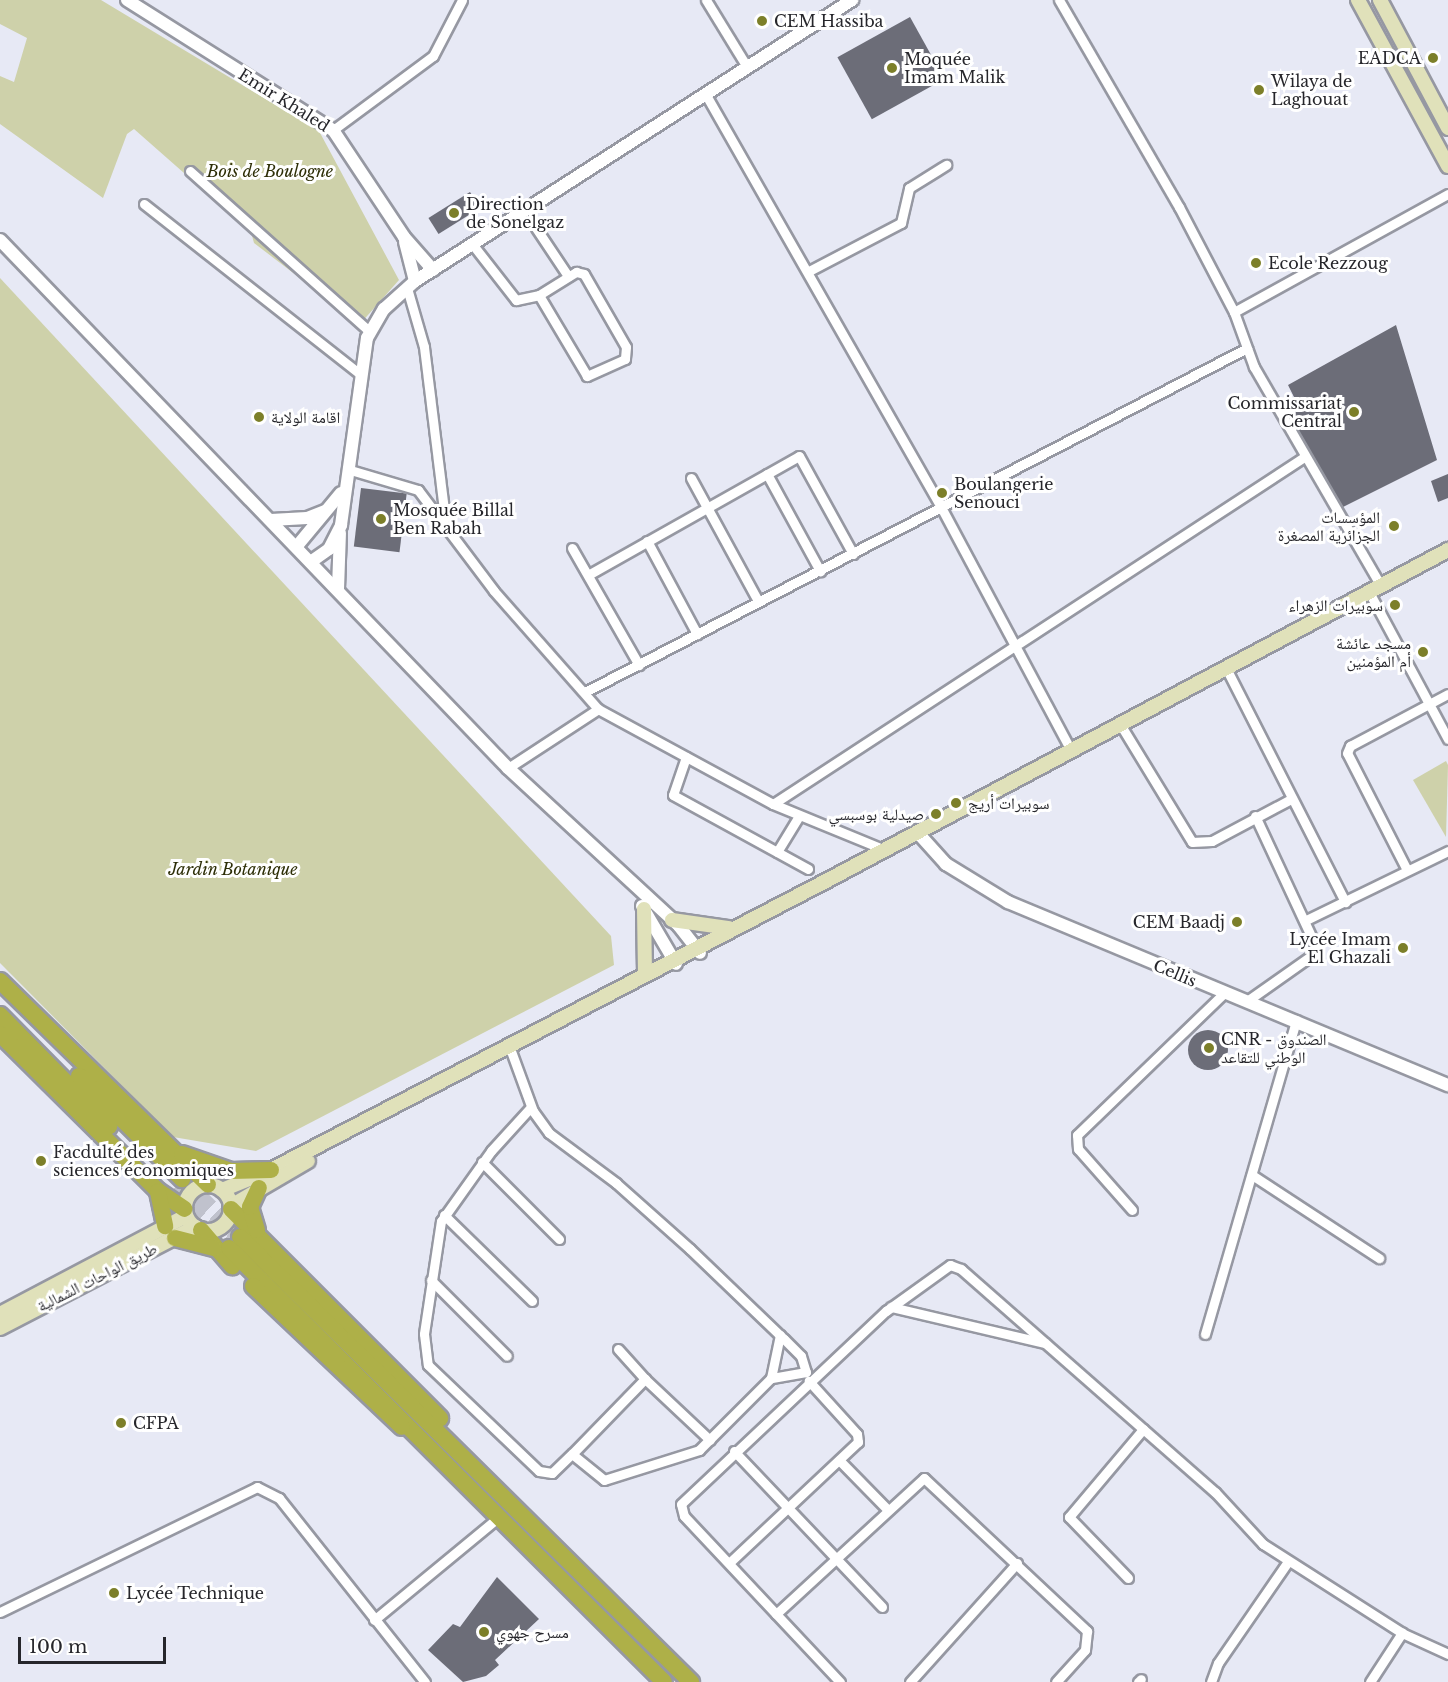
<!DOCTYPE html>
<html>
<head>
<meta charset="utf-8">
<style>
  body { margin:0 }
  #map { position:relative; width:1448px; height:1682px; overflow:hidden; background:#e7e9f5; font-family:"Libre Baskerville","Noto Naskh Arabic",serif }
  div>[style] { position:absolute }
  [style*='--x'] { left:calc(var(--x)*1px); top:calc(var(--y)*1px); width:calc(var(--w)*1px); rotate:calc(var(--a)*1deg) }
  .green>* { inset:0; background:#ced1aa }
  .building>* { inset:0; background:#6c6d78; transform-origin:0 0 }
  .round { border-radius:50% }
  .trunk-tunnel>* { height:16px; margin-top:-8px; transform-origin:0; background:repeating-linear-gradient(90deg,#c0c2cd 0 16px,transparent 0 24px) }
  .roads { filter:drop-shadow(2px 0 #9698a2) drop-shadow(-2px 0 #9698a2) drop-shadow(0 2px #9698a2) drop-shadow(0 -2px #9698a2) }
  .minor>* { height:9px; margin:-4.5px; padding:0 4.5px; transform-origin:4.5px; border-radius:4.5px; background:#fff }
  .tertiary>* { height:12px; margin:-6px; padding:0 6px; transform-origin:6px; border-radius:6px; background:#fff }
  .secondary>* { height:14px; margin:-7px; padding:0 7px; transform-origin:7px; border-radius:7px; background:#e0e1ba }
  .secondary>.ring { margin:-7px; padding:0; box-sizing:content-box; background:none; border:14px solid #e0e1ba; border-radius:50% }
  .trunk>* { height:16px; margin:-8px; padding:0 8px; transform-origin:8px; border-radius:8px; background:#aeb048 }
  .dots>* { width:16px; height:16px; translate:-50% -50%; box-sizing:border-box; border:3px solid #fff; border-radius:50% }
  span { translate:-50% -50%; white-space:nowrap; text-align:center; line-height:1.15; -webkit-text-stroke:6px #fff; paint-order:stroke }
  .poi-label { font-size:16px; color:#26262b }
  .left { translate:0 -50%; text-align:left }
  .right { translate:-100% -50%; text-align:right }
  .street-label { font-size:16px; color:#26262b }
  .park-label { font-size:16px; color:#2d2e07; font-style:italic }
  .scale { position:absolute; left:18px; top:1637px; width:148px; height:27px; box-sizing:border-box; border:3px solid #26262b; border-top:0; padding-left:8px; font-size:18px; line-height:21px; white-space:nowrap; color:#26262b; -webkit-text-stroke:4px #fff; paint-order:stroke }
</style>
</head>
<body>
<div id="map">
  <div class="green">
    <div style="clip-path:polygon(0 0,101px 0,319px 131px,399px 280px,360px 324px,254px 243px,251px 232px,134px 129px,127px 134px,103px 198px,0 124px,0 76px,14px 82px,27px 38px,0 24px)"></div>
    <div style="clip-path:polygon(0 278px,611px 936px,614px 965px,256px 1151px,173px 1137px,0 963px)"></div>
    <div style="clip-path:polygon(1446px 761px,1448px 765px,1446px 837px,1413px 780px)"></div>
  </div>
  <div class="building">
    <div style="left:910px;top:17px;width:71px;height:83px;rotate:61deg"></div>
    <div style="left:470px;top:192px;width:19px;height:49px;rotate:58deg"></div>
    <div style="clip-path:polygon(1396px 325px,1437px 460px,1343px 507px,1283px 404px,1294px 397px,1288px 385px)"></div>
    <div style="clip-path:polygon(1448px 474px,1448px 498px,1438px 502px,1431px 481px)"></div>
    <div style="left:361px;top:488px;width:46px;height:59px;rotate:7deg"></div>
    <div class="round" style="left:1188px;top:1030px;width:40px;height:40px"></div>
    <div style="clip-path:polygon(497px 1577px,539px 1619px,495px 1660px,499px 1665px,486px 1676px,463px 1682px,428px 1650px,453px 1624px,460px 1627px)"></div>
  </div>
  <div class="trunk-tunnel">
    <div style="--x:182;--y:1179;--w:82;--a:45"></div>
    <div style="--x:172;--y:1190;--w:81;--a:45.5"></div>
  </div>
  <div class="roads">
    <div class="minor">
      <div style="--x:706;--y:0;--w:79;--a:58.5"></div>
      <div style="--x:1059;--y:0;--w:239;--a:59.9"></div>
      <div style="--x:1179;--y:207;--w:119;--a:62.4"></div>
      <div style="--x:1234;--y:312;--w:59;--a:70"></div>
      <div style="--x:1254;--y:367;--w:251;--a:59.9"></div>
      <div style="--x:706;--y:95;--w:474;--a:60.3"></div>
      <div style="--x:941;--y:507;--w:276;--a:61.9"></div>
      <div style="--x:333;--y:130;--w:124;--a:-36.5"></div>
      <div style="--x:433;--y:56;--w:63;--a:-62.6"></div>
      <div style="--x:190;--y:171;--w:240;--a:41.8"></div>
      <div style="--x:144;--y:204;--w:276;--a:38.2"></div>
      <div style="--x:536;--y:228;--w:58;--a:56.3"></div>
      <div style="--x:473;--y:245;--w:70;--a:52"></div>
      <div style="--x:516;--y:300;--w:24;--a:-12"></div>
      <div style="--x:539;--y:295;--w:44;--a:-31.9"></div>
      <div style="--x:576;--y:272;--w:8;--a:14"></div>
      <div style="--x:584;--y:274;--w:84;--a:60.1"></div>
      <div style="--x:626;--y:347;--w:12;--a:95"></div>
      <div style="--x:625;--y:359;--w:42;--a:155.9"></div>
      <div style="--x:587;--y:376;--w:94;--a:-120.7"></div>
      <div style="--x:809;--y:271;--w:104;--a:-27.6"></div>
      <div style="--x:901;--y:223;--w:36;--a:-77"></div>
      <div style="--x:909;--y:188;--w:44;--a:-31.9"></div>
      <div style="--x:407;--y:288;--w:61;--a:73.9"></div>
      <div style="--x:424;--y:347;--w:173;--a:83"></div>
      <div style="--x:1234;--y:312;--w:244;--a:-28.9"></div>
      <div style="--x:347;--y:469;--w:74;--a:16.5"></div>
      <div style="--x:418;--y:490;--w:126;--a:53"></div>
      <div style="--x:494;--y:591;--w:157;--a:48.6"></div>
      <div style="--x:598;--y:709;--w:199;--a:28.5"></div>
      <div style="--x:773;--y:804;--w:121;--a:22.3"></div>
      <div style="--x:767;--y:474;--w:111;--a:61.3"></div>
      <div style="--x:691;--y:478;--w:140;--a:61.4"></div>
      <div style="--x:647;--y:541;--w:106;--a:61.7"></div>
      <div style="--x:572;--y:548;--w:135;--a:60.2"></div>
      <div style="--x:588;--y:575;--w:242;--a:-29.4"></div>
      <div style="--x:799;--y:456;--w:112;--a:61.1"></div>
      <div style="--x:1368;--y:590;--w:169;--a:61.8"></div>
      <div style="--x:1226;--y:668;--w:263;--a:63"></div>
      <div style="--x:585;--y:692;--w:746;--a:-27.46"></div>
      <div style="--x:1120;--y:724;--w:138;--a:58.6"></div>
      <div style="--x:1192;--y:842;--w:20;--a:-3"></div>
      <div style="--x:1212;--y:841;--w:89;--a:-28"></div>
      <div style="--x:686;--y:757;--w:40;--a:108.9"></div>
      <div style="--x:673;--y:795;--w:154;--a:28.7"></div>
      <div style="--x:508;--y:768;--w:108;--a:-33.2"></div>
      <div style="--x:773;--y:804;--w:634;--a:-33.16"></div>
      <div style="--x:777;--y:852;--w:42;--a:-58.6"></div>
      <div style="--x:1407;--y:870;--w:131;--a:-117.1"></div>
      <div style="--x:1347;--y:753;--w:8;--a:-67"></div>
      <div style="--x:1350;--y:746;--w:111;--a:-28"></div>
      <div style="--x:1306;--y:920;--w:158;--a:-25.9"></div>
      <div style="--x:1247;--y:1001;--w:87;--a:-35.2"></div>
      <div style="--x:1318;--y:951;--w:149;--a:-115"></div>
      <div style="--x:511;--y:1051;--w:64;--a:69.9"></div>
      <div style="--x:533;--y:1111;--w:27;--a:54"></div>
      <div style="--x:549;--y:1133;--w:84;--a:36.7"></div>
      <div style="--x:616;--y:1183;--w:99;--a:41.7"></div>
      <div style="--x:690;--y:1249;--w:130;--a:43.8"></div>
      <div style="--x:784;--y:1339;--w:24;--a:45"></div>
      <div style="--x:801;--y:1356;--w:17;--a:73"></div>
      <div style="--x:806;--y:1372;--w:36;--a:170"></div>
      <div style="--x:771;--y:1378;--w:44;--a:-78.2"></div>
      <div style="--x:531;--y:1107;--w:59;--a:132.3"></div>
      <div style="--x:491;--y:1151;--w:86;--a:125.5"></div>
      <div style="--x:441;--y:1221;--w:114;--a:98.6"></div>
      <div style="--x:424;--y:1334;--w:31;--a:83"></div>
      <div style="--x:428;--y:1365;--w:153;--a:43.7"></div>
      <div style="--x:539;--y:1471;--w:13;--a:9"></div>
      <div style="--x:552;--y:1473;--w:28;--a:-44"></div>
      <div style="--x:572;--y:1454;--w:41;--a:39.1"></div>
      <div style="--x:604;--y:1480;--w:100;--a:-17.5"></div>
      <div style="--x:699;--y:1450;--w:102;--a:-45"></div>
      <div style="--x:482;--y:1162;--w:109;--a:45"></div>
      <div style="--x:1252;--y:1175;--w:152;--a:33.2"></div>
      <div style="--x:1132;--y:1210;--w:81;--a:-131.5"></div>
      <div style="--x:1078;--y:1149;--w:14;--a:-94"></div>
      <div style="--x:1077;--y:1135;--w:203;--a:-44"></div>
      <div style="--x:444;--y:1215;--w:123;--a:44.3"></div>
      <div style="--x:431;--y:1280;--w:107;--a:45"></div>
      <div style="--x:891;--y:1307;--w:158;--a:13.2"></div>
      <div style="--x:1205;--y:1334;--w:327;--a:-73.8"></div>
      <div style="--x:618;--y:1349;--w:40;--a:48"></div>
      <div style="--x:734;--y:1451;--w:215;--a:46.5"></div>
      <div style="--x:572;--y:1454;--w:105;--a:-45.8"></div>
      <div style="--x:645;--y:1379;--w:89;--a:43.2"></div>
      <div style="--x:839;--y:1460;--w:70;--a:45.6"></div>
      <div style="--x:729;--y:1563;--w:177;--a:-43.2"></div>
      <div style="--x:858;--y:1442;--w:8;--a:-97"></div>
      <div style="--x:857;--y:1434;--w:72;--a:-132.2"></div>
      <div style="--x:1128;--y:1578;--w:85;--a:-134"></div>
      <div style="--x:1069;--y:1517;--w:115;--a:-49.9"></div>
      <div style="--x:0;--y:1612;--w:286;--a:-25.9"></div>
      <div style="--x:257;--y:1487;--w:25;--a:27"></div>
      <div style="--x:279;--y:1498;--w:235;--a:51.6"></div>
      <div style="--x:776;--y:1614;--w:201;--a:-42.6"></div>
      <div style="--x:924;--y:1478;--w:224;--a:43.2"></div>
      <div style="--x:1087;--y:1631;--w:19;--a:96"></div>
      <div style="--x:1085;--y:1650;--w:43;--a:132.2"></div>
      <div style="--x:374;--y:1620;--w:163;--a:-39.5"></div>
      <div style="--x:840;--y:1682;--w:228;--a:-133.2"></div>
      <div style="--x:684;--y:1516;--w:12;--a:-104"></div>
      <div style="--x:681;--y:1504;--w:282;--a:-43.3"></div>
      <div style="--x:886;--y:1311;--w:79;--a:-35.7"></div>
      <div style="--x:950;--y:1265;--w:12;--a:20"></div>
      <div style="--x:961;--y:1269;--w:338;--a:41.3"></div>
      <div style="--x:1215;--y:1492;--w:71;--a:47.3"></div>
      <div style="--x:1263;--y:1544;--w:165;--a:32.6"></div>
      <div style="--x:1402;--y:1633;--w:51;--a:24.5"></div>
      <div style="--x:910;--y:1682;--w:160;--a:-48"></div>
      <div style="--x:1138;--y:1682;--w:4;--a:-45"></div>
      <div style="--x:1211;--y:1682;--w:20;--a:-70"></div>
      <div style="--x:1218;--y:1663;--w:121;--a:-55.4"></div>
      <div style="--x:1370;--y:1682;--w:59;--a:-56.9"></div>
    </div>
    <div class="tertiary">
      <div style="--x:127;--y:0;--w:244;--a:32.3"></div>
      <div style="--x:333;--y:130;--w:128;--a:56.4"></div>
      <div style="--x:404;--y:237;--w:44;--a:48.7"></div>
      <div style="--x:0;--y:240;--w:733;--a:46.11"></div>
      <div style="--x:508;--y:768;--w:233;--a:42.7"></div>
      <div style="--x:679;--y:926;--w:34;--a:52"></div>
      <div style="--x:405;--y:242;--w:40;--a:75.6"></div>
      <div style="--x:271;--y:520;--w:36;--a:-3"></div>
      <div style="--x:307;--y:518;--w:19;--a:-21"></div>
      <div style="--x:297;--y:546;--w:69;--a:-50.3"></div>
      <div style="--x:312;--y:561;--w:21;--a:-35"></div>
      <div style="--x:329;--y:549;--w:27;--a:-63"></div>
      <div style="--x:341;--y:525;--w:189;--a:-82.1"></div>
      <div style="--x:367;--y:338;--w:34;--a:-60"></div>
      <div style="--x:384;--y:309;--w:42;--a:-42.1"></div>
      <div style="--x:415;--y:281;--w:520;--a:-32.74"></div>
      <div style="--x:338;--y:589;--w:56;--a:-88"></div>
      <div style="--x:918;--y:833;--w:42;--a:47.9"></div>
      <div style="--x:946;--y:864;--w:73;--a:31.5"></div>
      <div style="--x:1008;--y:902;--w:477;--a:22.6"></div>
      <div style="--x:642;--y:906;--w:67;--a:59.6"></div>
    </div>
    <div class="secondary">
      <div style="--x:1358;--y:0;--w:189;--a:61.5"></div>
      <div style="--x:1380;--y:0;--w:145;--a:62"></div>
      <div style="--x:644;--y:909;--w:64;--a:89.1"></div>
      <div style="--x:672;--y:920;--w:58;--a:8"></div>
      <div class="ring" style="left:185px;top:1185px;width:32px;height:32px"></div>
      <div style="--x:222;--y:1190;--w:53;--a:-22.2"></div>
      <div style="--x:271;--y:1170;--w:626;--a:-27.51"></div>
      <div style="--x:826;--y:881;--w:705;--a:-28.02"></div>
      <div style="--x:231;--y:1206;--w:89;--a:-30.3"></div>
      <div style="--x:0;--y:1314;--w:210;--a:-27.8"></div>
      <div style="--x:0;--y:1328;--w:220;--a:-27.4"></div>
    </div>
    <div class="trunk">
      <div style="--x:0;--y:981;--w:291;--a:44.4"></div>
      <div style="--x:0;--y:1015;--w:156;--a:45.5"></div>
      <div style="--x:0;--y:1034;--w:223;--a:44.8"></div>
      <div style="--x:158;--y:1191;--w:32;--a:34"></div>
      <div style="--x:79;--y:1076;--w:146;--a:45"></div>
      <div style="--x:182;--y:1154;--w:52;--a:19.1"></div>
      <div style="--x:231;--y:1171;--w:40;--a:-1.4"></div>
      <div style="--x:158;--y:1192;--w:35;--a:78"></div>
      <div style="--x:231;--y:1209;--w:296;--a:45"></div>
      <div style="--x:201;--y:1230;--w:48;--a:49.3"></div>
      <div style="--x:257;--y:1230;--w:24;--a:-107"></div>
      <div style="--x:250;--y:1207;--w:21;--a:-65"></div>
      <div style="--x:240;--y:1237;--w:634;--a:44.62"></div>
      <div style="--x:175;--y:1238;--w:40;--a:14.4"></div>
      <div style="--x:229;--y:1248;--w:614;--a:44.93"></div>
      <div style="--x:253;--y:1286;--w:205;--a:43.4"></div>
    </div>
  </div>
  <div class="dots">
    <div style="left:762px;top:21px;background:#7c7f29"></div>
    <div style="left:1433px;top:58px;background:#7c7f29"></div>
    <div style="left:892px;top:68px;background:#7c7f29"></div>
    <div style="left:1259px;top:90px;background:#7c7f29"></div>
    <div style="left:454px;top:213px;background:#7c7f29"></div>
    <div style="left:1256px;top:263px;background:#7c7f29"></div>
    <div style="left:1354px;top:412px;background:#7c7f29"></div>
    <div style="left:259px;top:417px;background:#7c7f29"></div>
    <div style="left:942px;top:493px;background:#7c7f29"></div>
    <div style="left:381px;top:519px;background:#7c7f29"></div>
    <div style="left:1394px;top:526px;background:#7c7f29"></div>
    <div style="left:1395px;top:605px;background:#7c7f29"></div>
    <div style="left:1423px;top:652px;background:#7c7f29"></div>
    <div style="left:956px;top:803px;background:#7c7f29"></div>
    <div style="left:936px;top:814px;background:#7c7f29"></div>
    <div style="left:1237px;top:922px;background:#7c7f29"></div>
    <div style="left:1403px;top:948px;background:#7c7f29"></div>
    <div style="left:1209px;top:1048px;background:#7c7f29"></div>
    <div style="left:41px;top:1161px;background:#7c7f29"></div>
    <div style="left:121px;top:1423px;background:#7c7f29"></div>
    <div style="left:114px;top:1593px;background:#7c7f29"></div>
    <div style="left:484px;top:1632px;background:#7c7f29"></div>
  </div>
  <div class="poi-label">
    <span class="left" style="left:774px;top:21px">CEM Hassiba</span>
    <span class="right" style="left:1421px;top:58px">EADCA</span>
    <span class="left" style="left:904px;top:68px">Moquée<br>Imam Malik</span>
    <span class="left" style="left:1271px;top:90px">Wilaya de<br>Laghouat</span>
    <span class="left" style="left:466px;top:213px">Direction<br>de Sonelgaz</span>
    <span class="left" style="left:1268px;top:263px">Ecole Rezzoug</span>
    <span class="right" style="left:1342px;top:412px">Commissariat<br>Central</span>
    <span class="left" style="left:271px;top:417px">اقامة الولاية</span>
    <span class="left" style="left:954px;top:493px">Boulangerie<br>Senouci</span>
    <span class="left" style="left:393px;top:519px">Mosquée Billal<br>Ben Rabah</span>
    <span class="right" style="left:1380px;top:526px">المؤسسات<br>الجزائرية المصغرة</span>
    <span class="right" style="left:1383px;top:605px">سوبيرات الزهراء</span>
    <span class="right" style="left:1411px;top:652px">مسجد عائشة<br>أم المؤمنين</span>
    <span class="left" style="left:968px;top:803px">سوبيرات أريج</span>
    <span class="right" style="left:924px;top:814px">صيدلية بوسبسي</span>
    <span class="right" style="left:1225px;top:922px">CEM Baadj</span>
    <span class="right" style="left:1391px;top:948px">Lycée Imam<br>El Ghazali</span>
    <span class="left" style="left:1221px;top:1048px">CNR - الصندوق<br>الوطني للتقاعد</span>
    <span class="left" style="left:53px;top:1161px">Facdulté des<br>sciences économiques</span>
    <span class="left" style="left:133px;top:1423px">CFPA</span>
    <span class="left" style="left:126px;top:1593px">Lycée Technique</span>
    <span class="left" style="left:496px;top:1632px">مسرح جهوي</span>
  </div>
  <div class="street-label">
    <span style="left:284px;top:100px;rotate:32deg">Emir Khaled</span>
    <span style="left:1175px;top:973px;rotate:23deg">Cellis</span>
    <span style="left:97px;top:1277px;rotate:-27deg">طريق الواحات الشمالية</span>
  </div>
  <div class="park-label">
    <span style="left:270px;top:171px">Bois de Boulogne</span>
    <span style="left:233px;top:869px">Jardin Botanique</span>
  </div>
  <div class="scale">100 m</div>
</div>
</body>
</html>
